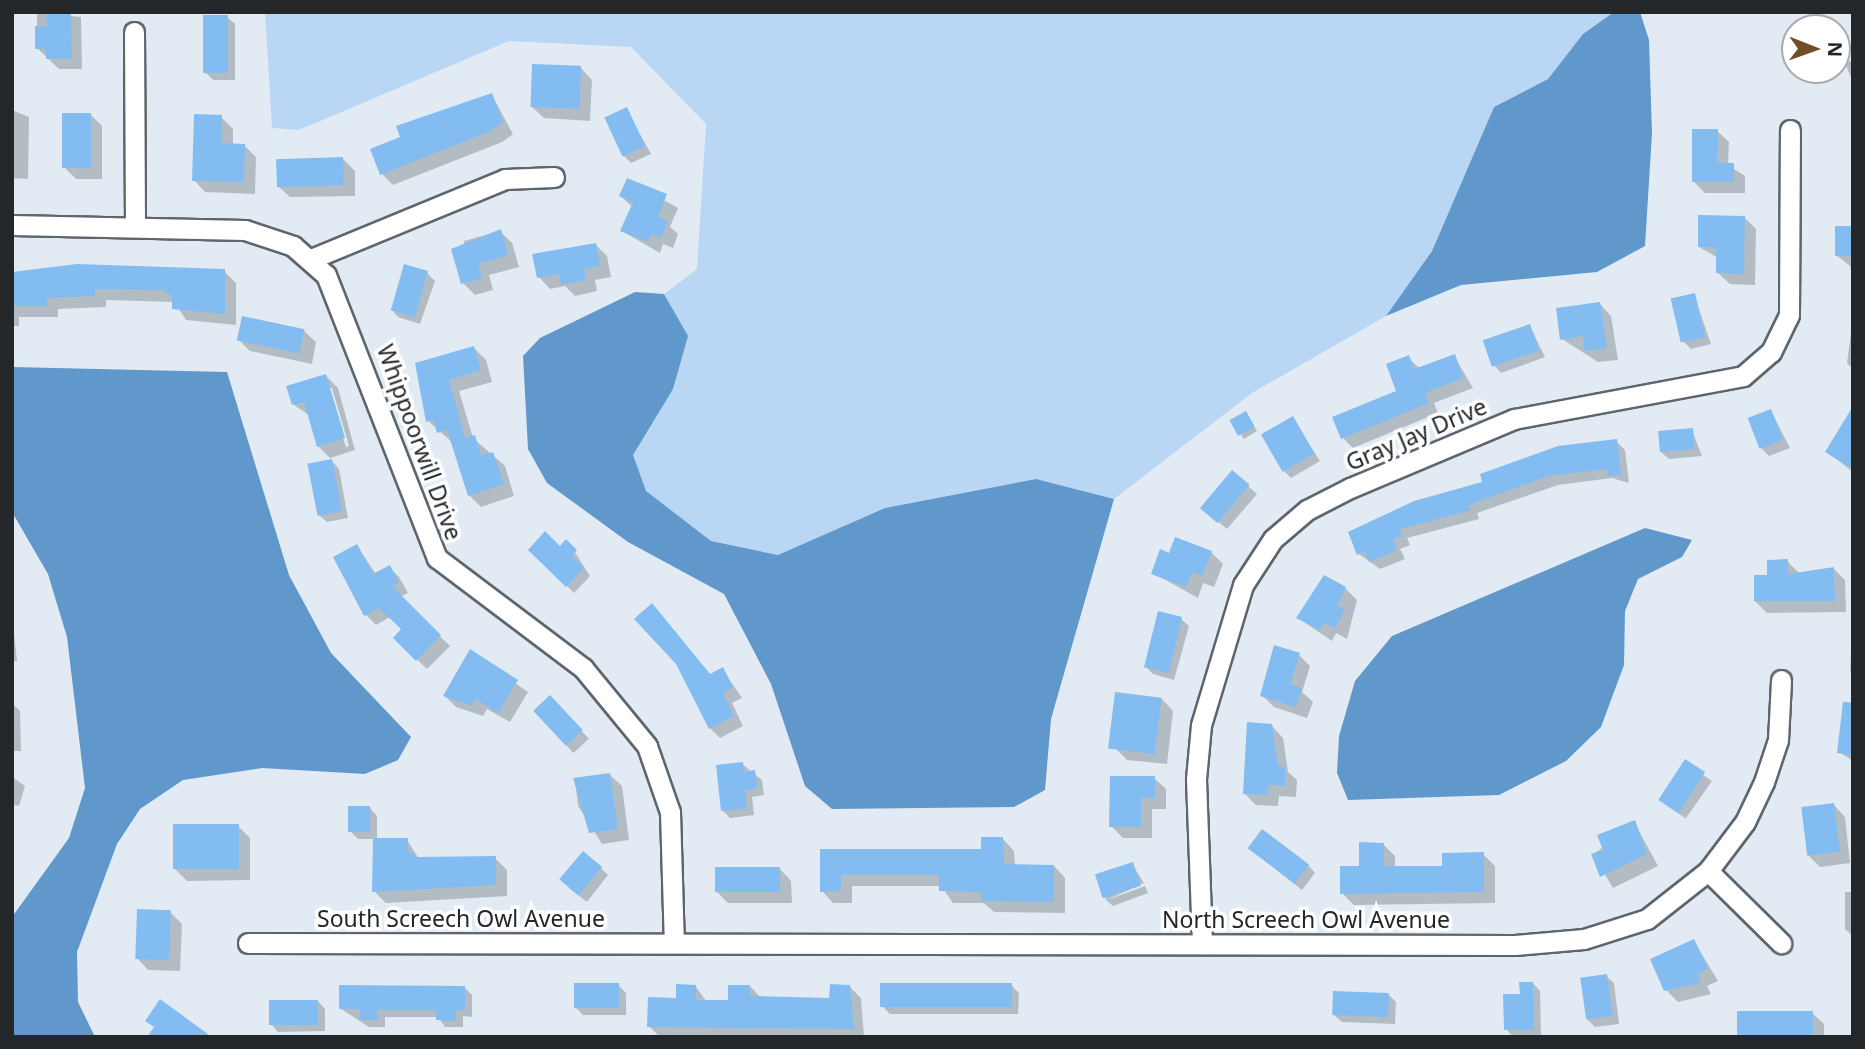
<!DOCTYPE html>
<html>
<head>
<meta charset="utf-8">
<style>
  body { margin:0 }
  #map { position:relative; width:1865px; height:1049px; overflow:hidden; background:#e2ebf4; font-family:"Noto Sans",sans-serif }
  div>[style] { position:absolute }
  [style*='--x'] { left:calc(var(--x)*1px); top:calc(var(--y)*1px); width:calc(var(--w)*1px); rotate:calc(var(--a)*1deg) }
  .green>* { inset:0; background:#b9d7f5 }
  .water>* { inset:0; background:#6098cb }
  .shadow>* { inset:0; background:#0003; transform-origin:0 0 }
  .building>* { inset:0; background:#83bcf1; transform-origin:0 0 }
  .roads { filter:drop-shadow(2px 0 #5e656d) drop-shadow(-2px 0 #5e656d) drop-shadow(0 2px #5e656d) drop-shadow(0 -2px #5e656d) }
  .street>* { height:19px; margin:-9.5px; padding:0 9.5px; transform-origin:9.5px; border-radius:9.5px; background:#fff }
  span { translate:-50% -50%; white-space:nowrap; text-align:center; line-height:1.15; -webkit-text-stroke:7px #fff; paint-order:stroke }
  .street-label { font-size:23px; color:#23272a }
  .frame { position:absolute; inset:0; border:14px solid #23272a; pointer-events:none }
  .north { position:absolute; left:1781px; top:14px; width:70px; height:70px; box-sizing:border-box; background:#fff; border:2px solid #a7a9aa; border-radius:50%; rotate:91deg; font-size:19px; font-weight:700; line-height:28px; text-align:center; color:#23272a }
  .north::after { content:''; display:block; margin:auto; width:24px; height:32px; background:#714e27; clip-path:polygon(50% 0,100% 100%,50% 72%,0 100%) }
</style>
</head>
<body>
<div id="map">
  <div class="green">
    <div style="clip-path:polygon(265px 12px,1614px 12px,1583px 34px,1548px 79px,1494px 107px,1432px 251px,1386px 316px,1252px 393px,1114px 499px,1036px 479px,885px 508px,778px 555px,711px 541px,645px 491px,632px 455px,673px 389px,687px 336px,664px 294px,697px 269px,706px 124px,631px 47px,509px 41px,299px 130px,272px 128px)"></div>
  </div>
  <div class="water">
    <div style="clip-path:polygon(1614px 12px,1640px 12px,1649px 40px,1652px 133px,1645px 246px,1597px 272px,1461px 285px,1386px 316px,1432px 251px,1494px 107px,1548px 79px,1583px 34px)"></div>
    <div style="clip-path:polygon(635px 292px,664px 294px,688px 336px,673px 389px,633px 455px,646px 491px,711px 541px,778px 555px,885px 508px,1036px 479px,1114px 499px,1051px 719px,1045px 790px,1014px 807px,832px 809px,805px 786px,771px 684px,724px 594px,628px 542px,547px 483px,528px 449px,523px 356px,540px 338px)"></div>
    <div style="clip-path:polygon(12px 367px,227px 372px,289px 575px,331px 653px,411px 737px,398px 760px,365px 774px,262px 768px,183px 780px,140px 809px,117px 844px,77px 952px,78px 1002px,95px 1037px,12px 1037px,12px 917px,69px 838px,85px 788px,67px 637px,48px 574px,12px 512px)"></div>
    <div style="clip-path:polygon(1645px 528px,1692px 540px,1682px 557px,1638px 579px,1625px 611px,1624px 665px,1601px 727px,1566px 761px,1499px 795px,1348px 800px,1337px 773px,1339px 736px,1355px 681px,1392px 636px)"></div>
  </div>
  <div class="shadow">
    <div style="clip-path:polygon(37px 12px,81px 17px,82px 69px,59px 69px,37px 48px)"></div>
    <div style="clip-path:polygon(227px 17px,235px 24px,235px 80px,213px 80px,205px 72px)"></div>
    <div style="clip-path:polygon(1853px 60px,1853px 82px,1845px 63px)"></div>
    <div style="clip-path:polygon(581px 68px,592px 80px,590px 121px,544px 118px,532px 107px)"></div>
    <div style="clip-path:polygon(492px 95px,513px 134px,502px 142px,393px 185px,382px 174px)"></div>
    <div style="clip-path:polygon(626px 109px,651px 154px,631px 163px,624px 156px)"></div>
    <div style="clip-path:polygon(12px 110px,29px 117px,28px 179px,12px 178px)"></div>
    <div style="clip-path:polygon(90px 114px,102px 126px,102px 179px,76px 179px,64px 167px)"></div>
    <div style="clip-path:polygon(221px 117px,233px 129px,233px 145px,244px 145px,256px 157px,255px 194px,205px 192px,194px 180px)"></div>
    <div style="clip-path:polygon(1717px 131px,1729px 142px,1728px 165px,1745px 176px,1745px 193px,1705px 193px,1694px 182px)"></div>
    <div style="clip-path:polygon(343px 159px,355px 171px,355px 196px,290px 197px,278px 186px)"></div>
    <div style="clip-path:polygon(628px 180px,678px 208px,670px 227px,678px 234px,673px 248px,663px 244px,660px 253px,622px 231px,632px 207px,621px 196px)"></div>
    <div style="clip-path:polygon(1744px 217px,1756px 229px,1755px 285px,1730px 284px,1718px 273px,1718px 258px,1699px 247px)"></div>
    <div style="clip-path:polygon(1853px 228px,1853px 280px,1850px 266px,1836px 255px)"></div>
    <div style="clip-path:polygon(500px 231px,512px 243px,519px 267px,489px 275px,493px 290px,475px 295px,463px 283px,464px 241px)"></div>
    <div style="clip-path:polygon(595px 244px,607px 256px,611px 277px,595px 280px,597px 291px,575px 296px,565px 286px,550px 289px,539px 277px)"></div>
    <div style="clip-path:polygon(77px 266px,224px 271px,236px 283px,236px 325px,186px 320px,174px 302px,106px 300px,106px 307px,58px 309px,58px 317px,19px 317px,19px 326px,12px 326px,12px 274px)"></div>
    <div style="clip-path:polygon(427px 273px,435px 281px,420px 324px,398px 317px,391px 309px)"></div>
    <div style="clip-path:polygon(1694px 295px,1711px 344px,1691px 349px,1683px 341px)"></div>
    <div style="clip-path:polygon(1600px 304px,1611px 316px,1618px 360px,1598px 362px,1562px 339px)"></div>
    <div style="clip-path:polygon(1853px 318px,1853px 369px,1847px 363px)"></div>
    <div style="clip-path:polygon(1530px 326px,1545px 357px,1501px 373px,1494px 365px)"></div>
    <div style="clip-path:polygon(304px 331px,316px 342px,312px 364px,250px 351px,239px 340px)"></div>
    <div style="clip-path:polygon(474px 348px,486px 360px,492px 382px,459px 391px,473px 438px,505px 466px,514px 496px,481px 507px,469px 495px,453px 443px,428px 421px,417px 365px)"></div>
    <div style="clip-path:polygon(1454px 356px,1473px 388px,1434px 403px,1438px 413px,1353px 448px,1343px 438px,1398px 392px,1409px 358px,1419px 368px)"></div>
    <div style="clip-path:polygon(evenodd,326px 376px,338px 388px,355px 450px,330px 458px,318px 446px,309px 415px,294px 405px,326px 376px,328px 388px,332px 388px,349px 446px,346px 447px,328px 388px)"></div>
    <div style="clip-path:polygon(1853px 409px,1853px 472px,1827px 452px)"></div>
    <div style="clip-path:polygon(1771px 411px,1790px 448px,1769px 456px,1761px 448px)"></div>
    <div style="clip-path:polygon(1246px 413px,1257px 431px,1244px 439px,1241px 435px)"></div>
    <div style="clip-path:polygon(1292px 418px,1320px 461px,1291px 478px,1283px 470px)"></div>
    <div style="clip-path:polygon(1692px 430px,1702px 456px,1669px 459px,1661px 452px)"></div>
    <div style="clip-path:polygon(1616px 441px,1625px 450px,1629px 483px,1612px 478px,1558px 485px,1477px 513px,1479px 519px,1407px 538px,1410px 545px,1400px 549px,1405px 559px,1380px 569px,1359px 554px,1350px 533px)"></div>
    <div style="clip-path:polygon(332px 461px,339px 469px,348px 518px,327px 522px,319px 515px)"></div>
    <div style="clip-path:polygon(1232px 472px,1257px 494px,1227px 529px,1210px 515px)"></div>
    <div style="clip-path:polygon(357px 546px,376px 574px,389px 567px,399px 577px,408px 593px,400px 597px,450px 646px,427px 669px,395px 638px,403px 630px,390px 617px,376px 625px,366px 615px)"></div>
    <div style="clip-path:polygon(560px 548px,573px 549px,590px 576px,574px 593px,530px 550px)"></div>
    <div style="clip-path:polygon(1211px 552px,1223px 564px,1214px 587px,1203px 583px,1198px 598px,1153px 573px,1170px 555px)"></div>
    <div style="clip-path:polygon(1787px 561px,1800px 574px,1834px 569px,1845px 580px,1846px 612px,1767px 613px,1755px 601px,1768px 576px)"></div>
    <div style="clip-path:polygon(1345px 588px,1357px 600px,1347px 639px,1336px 633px,1332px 641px,1298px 618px)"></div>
    <div style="clip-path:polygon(12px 614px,17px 661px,12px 661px)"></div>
    <div style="clip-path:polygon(1853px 618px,1853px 673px,1850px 671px)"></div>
    <div style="clip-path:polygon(1181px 619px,1189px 626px,1174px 680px,1153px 674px,1145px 666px)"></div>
    <div style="clip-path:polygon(470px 652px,528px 692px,510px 722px,487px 709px,483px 716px,456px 707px,445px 696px)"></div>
    <div style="clip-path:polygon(1299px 655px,1310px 666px,1302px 692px,1313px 702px,1307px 718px,1274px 707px,1262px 695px)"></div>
    <div style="clip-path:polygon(722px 669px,742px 698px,732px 703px,743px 726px,720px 738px,710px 728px,711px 675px)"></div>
    <div style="left:550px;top:697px;width:57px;height:21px;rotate:47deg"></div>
    <div style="clip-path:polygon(1162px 699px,1173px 711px,1167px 764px,1127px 760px,1115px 748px)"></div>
    <div style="clip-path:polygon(1845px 702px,1853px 703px,1853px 761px,1839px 752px)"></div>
    <div style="clip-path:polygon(12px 703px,20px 711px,21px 751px,12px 751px)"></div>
    <div style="clip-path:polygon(1272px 726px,1283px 738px,1288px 772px,1297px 780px,1296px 797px,1279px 796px,1278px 806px,1256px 805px,1244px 793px)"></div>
    <div style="left:1685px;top:762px;width:33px;height:46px;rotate:35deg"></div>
    <div style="clip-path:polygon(742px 764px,762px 780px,764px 795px,752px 797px,754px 815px,730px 818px,722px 810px)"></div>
    <div style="clip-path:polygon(610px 775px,622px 786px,629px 840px,602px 844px,578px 806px,575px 779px)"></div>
    <div style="clip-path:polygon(12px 777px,25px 786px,19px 806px,12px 804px)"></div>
    <div style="clip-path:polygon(1154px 778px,1166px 789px,1166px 809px,1152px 809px,1152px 838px,1123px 838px,1111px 826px)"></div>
    <div style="clip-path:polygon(1834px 805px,1845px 817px,1850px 863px,1820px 867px,1808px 855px)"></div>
    <div style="clip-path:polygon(370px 808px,377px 816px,377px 840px,407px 840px,419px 859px,495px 858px,507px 870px,507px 896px,386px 903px,374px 891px,374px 839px,358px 839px,350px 831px)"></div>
    <div style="clip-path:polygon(1634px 822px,1658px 866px,1613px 888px,1593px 855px)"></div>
    <div style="clip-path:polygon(238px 826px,250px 838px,250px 880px,187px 881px,175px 869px)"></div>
    <div style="clip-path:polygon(1003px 839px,1014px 851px,1015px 866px,1054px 866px,1065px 878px,1065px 913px,994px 912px,984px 903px,953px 903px,941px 886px,852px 886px,852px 903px,833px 903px,822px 891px,822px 851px,982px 851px)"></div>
    <div style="clip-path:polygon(1383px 844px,1395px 856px,1395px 868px,1444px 868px,1483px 854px,1495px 866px,1495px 903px,1354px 905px,1342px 893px)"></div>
    <div style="clip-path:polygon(1250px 849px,1308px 865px,1315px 873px,1302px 890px)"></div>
    <div style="clip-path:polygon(1132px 864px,1144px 883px,1107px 900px,1145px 886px,1148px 893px,1113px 906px,1105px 899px)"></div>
    <div style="clip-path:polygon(601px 868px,608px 875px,587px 902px,569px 888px)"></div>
    <div style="clip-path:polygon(780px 869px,791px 881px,792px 903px,728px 903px,716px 891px)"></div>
    <div style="clip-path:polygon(1845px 892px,1853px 892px,1853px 936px,1845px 929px)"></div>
    <div style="clip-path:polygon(170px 912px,182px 924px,180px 971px,148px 970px,137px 958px)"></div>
    <div style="clip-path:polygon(1694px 941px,1718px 981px,1707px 986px,1711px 994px,1678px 1002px,1666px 990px)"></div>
    <div style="clip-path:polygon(1606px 976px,1614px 983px,1619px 1024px,1595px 1027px,1587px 1019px)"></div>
    <div style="clip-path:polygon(1533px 983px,1540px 991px,1541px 1037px,1513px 1037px,1506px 1029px)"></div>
    <div style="clip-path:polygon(618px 985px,626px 993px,626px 1015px,583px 1015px,575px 1007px)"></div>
    <div style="clip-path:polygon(1011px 985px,1019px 993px,1018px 1014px,890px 1014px,882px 1006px)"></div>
    <div style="clip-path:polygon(750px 986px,761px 998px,831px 1000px,849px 986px,861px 998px,864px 1037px,660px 1037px,649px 1026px,696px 987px,707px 1002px,729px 1002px)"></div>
    <div style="clip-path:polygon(464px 987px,472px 995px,472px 1017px,463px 1016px,463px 1027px,445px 1027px,438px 1017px,385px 1017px,385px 1027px,369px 1027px,341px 1009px)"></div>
    <div style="clip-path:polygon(1388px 994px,1396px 1002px,1395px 1024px,1342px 1022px,1334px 1015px)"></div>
    <div style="clip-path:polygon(318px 1001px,325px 1009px,325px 1031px,278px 1032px,271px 1024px)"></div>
    <div style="clip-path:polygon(1812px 1013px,1824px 1024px,1824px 1037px,1739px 1037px)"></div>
  </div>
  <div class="building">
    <div style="clip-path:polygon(46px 12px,71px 12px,72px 59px,46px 59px,46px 49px,35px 49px,35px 26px,47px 26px)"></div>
    <div style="left:203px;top:15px;width:25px;height:58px"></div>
    <div style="left:532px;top:64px;width:49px;height:43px;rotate:2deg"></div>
    <div style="clip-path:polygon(492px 93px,503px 122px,490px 131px,380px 175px,370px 149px,400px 137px,396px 126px)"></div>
    <div style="left:627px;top:107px;width:43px;height:25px;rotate:65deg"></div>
    <div style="left:62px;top:113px;width:29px;height:55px"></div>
    <div style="clip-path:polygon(194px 114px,222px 115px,221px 143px,245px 144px,244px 182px,192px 181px)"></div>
    <div style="clip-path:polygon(1692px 129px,1718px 129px,1717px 163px,1734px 163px,1734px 182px,1692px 182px)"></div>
    <div style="left:343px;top:157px;width:28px;height:67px;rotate:88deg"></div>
    <div style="clip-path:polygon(627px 178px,667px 194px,658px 217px,668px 221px,661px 238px,651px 234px,648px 242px,620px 231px,633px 202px,619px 196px)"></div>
    <div style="clip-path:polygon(1698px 215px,1745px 216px,1744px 274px,1716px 273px,1716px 247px,1698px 247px)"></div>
    <div style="left:1835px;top:226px;width:18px;height:30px"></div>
    <div style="clip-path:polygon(501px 229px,508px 255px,478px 264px,482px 278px,461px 284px,451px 249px)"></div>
    <div style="clip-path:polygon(596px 243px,600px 266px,584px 269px,586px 280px,561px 285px,559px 274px,537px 278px,532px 254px)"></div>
    <div style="clip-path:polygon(77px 264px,225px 269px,225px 314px,172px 309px,172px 296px,163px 290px,95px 289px,95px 296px,47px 298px,47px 306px,12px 306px,12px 272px)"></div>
    <div style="left:404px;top:264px;width:25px;height:48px;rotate:16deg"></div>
    <div style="left:1695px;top:293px;width:45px;height:25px;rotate:77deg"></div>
    <div style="clip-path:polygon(1600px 302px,1607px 348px,1584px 351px,1583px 336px,1560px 340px,1556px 308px)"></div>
    <div style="left:242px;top:316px;width:64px;height:25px;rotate:12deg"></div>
    <div style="left:1530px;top:324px;width:28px;height:50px;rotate:71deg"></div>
    <div style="clip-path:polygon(474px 346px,481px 370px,449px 380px,465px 438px,475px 435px,481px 456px,493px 452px,504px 484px,468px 496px,447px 430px,437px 433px,433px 419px,426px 422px,415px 363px)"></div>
    <div style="clip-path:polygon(1455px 354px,1463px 378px,1425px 393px,1429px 403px,1341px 439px,1332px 417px,1396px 391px,1386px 364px,1409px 355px,1414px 369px)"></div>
    <div style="clip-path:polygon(326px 374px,345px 438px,317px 447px,304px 402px,292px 405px,286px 386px)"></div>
    <div style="clip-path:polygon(1853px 406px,1853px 469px,1825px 452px)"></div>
    <div style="left:1771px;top:409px;width:33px;height:25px;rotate:69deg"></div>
    <div style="left:1246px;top:411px;width:18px;height:19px;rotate:61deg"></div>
    <div style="left:1293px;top:416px;width:43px;height:37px;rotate:60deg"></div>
    <div style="left:1693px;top:428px;width:21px;height:35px;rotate:85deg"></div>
    <div style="clip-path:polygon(1617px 439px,1621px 475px,1608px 476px,1607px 469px,1548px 476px,1469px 505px,1471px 510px,1400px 529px,1402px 536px,1393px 540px,1397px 550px,1369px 562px,1365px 552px,1357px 555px,1348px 532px,1414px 501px,1482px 482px,1480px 474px,1558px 446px)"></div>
    <div style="left:332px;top:459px;width:53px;height:25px;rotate:79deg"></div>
    <div style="left:1232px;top:470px;width:23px;height:50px;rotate:40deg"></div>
    <div style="clip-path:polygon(545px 531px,560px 546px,566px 539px,577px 550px,572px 556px,584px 568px,566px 587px,528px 550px)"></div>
    <div style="clip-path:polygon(1175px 537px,1212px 551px,1202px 576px,1192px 572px,1186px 587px,1151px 574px,1160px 549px,1169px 553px)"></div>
    <div style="clip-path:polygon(357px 544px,373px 574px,390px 565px,399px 583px,392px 586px,441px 635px,416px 661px,393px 638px,401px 629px,379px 608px,364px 616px,333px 557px)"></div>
    <div style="clip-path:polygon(1788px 559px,1788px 574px,1834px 567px,1835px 601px,1754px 601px,1754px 575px,1767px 575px,1767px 560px)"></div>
    <div style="clip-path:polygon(1324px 575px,1346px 587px,1337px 605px,1345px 609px,1335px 628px,1324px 623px,1320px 630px,1296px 618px)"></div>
    <div style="clip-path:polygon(652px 603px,710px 674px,723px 667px,733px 687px,723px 693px,734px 716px,709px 729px,676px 664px,634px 619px)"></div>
    <div style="left:1158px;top:611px;width:25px;height:58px;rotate:14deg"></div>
    <div style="clip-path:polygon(1274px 645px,1300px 653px,1290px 684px,1302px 688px,1296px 707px,1260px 696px)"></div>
    <div style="clip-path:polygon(470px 649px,518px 680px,498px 713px,476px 699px,471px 706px,443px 696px)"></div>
    <div style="left:1115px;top:692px;width:47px;height:57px;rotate:7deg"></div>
    <div style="left:550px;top:695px;width:48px;height:23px;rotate:47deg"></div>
    <div style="clip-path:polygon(1843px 702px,1853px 703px,1853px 755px,1837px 753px)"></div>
    <div style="clip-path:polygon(1247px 722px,1272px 724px,1278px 766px,1285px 767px,1285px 786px,1268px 785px,1267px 795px,1243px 794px)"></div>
    <div style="left:1685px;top:759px;width:24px;height:49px;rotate:33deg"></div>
    <div style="clip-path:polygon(743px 762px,744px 772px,755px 770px,757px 788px,745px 790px,747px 808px,721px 811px,716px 765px)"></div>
    <div style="clip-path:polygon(610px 773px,618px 829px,589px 833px,573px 778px)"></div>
    <div style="clip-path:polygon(1110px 776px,1155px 776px,1155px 798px,1141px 798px,1141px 827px,1109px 827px)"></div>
    <div style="left:1834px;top:803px;width:49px;height:33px;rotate:83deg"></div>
    <div style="left:370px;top:806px;width:26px;height:22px;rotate:90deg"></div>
    <div style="clip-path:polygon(1635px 820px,1647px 854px,1600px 877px,1591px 854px,1603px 850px,1597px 835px)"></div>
    <div style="left:239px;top:824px;width:45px;height:66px;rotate:90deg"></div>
    <div style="left:1262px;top:829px;width:59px;height:24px;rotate:37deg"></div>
    <div style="clip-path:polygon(981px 837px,1003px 837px,1004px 864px,1054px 865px,1054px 902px,981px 901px,981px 892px,939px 891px,939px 875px,841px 875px,841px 891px,820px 892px,820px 849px,981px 849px)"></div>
    <div style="clip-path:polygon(373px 838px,408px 838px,408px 851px,417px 857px,496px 856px,496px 885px,372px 892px)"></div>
    <div style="clip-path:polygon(1359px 842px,1384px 843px,1384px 866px,1442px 866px,1442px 853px,1484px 852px,1484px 892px,1340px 894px,1340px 866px,1359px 866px)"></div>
    <div style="left:583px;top:851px;width:25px;height:37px;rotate:40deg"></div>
    <div style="left:1133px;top:862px;width:25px;height:40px;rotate:72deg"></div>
    <div style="left:715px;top:867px;width:65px;height:25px"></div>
    <div style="left:137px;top:909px;width:34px;height:50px;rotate:2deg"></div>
    <div style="clip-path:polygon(1694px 939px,1708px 969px,1697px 974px,1701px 983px,1664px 991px,1650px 959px)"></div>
    <div style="left:1607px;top:974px;width:42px;height:27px;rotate:82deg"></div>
    <div style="clip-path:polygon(1519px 982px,1533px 982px,1534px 1030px,1504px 1030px,1503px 994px,1520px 994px)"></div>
    <div style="left:574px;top:983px;width:45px;height:25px"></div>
    <div style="left:880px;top:983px;width:132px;height:24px"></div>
    <div style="clip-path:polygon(676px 984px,696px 985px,696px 1000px,728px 1000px,728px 985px,750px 985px,750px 996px,829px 998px,830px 984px,850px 985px,854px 1029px,647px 1027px,648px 997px,676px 998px)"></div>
    <div style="clip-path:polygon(339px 985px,465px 986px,465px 1010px,456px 1010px,456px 1021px,436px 1020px,436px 1010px,378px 1010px,378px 1020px,359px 1020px,360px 1009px,339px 1009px)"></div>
    <div style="left:1333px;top:991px;width:56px;height:24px;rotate:2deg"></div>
    <div style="clip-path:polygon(160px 999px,212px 1037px,147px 1037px,154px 1027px,145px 1021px)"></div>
    <div style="left:269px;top:1000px;width:49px;height:25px"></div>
    <div style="left:1737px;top:1011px;width:76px;height:26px"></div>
  </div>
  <div class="roads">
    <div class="street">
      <div style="--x:134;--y:32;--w:195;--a:89.7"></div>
      <div style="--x:12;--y:225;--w:233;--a:1.2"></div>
      <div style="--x:245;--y:230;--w:51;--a:18.4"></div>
      <div style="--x:293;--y:246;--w:44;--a:41.3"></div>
      <div style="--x:326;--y:275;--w:304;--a:68.6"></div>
      <div style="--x:437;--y:558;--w:183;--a:37"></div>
      <div style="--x:583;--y:668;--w:101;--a:50.6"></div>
      <div style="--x:647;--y:746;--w:70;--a:70.8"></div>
      <div style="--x:670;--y:812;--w:131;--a:88.3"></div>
      <div style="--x:311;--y:259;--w:210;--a:-22.4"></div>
      <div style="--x:505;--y:179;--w:49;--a:-2.3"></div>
      <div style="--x:1708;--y:871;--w:103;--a:44.6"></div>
      <div style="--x:248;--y:943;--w:1267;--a:0.09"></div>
      <div style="--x:1515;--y:945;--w:69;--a:-5"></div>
      <div style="--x:1584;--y:939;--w:66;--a:-17.6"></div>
      <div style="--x:1647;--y:919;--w:78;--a:-38.2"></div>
      <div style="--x:1708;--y:871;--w:61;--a:-52.9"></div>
      <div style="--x:1745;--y:822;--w:44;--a:-64.6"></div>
      <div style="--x:1764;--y:782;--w:44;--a:-71.6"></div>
      <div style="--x:1778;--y:740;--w:60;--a:-87.1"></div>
      <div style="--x:1202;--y:943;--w:164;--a:-92.1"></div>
      <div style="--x:1196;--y:779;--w:54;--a:-84.7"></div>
      <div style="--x:1201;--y:725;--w:146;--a:-73.3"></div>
      <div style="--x:1243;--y:585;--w:55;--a:-56.9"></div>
      <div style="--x:1273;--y:539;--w:45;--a:-40.5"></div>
      <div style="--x:1307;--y:510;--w:48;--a:-27.1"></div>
      <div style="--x:1350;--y:488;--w:178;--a:-22.8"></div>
      <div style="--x:1514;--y:419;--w:233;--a:-10.6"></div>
      <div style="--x:1743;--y:376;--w:37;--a:-41"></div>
      <div style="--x:1771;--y:352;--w:41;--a:-64.1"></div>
      <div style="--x:1789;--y:315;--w:185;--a:-89.7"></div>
    </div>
  </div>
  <div class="street-label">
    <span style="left:1416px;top:434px;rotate:-23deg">Gray Jay Drive</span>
    <span style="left:420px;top:442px;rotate:70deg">Whippoorwill Drive</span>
    <span style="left:461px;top:918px">South Screech Owl Avenue</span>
    <span style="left:1306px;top:919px">North Screech Owl Avenue</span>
  </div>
  <div class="frame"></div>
  <div class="north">N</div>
</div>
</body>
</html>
